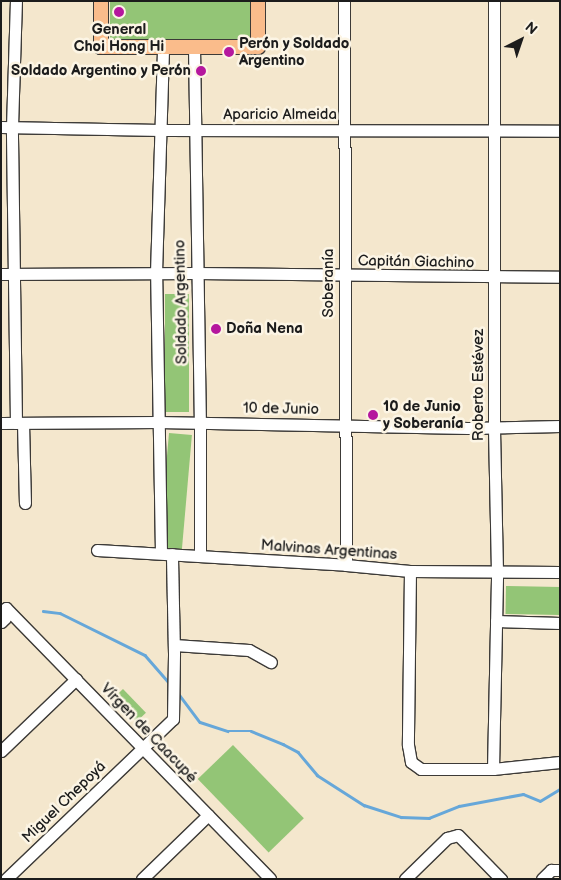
<!DOCTYPE html>
<html>
<head>
<meta charset="utf-8">
<style>
  body { margin:0 }
  #map { position:relative; width:561px; height:880px; overflow:hidden; background:#f4e7cd; font-family:"Balsamiq Sans",sans-serif }
  div>[style] { position:absolute }
  [style*='--x'] { left:calc(var(--x)*1px); top:calc(var(--y)*1px); width:calc(var(--w)*1px); rotate:calc(var(--a)*1deg) }
  .green>* { inset:0; background:#93c576; transform-origin:0 0 }
  .stream>* { height:2.5px; margin:-1.25px; padding:0 1.25px; transform-origin:1.25px; border-radius:1.25px; background:#66a7d9 }
  .roads { filter:drop-shadow(1px 0 #3c3a37) drop-shadow(-1px 0 #3c3a37) drop-shadow(0 1px #3c3a37) drop-shadow(0 -1px #3c3a37) }
  .minor>* { height:11px; margin:-5.5px; padding:0 5.5px; transform-origin:5.5px; border-radius:5.5px; background:#fff }
  .major>* { height:14px; margin:-7px; padding:0 7px; transform-origin:7px; border-radius:7px; background:#fabc8b }
  .dots>* { width:14px; height:14px; translate:-50% -50%; box-sizing:border-box; border:2px solid #fcf5e5; border-radius:50% }
  span { translate:-50% -50%; white-space:nowrap; text-align:center; line-height:1.15; -webkit-text-stroke:5px #fcf5e5; paint-order:stroke }
  .poi-label { font-size:15px; color:#1c1c1c; font-weight:700 }
  .left { translate:0 -50%; text-align:left }
  .right { translate:-100% -50%; text-align:right }
  .street-label { font-size:15px; color:#1c1c1c }
  .frame { position:absolute; inset:0; border:2px solid #1c1c1c; pointer-events:none }
  .north { position:absolute; left:496px; top:15px; width:50px; height:50px; -webkit-text-stroke:4px #fcf5e5; paint-order:stroke; rotate:41deg; font-size:14px; font-weight:700; line-height:20px; text-align:center; color:#1c1c1c }
  .north::after { content:''; display:block; margin:auto; width:18px; height:22px; background:#1c1c1c; clip-path:polygon(50% 0,100% 100%,50% 72%,0 100%) }
</style>
</head>
<body>
<div id="map">
  <div class="green">
    <div style="left:110px;top:1px;width:142px;height:39px"></div>
    <div style="left:165px;top:294px;width:24px;height:118px"></div>
    <div style="left:169px;top:433px;width:23px;height:115px;rotate:5deg"></div>
    <div style="left:506px;top:586px;width:54px;height:28px;rotate:1deg"></div>
    <div style="left:123px;top:689px;width:33px;height:13px;rotate:46deg"></div>
    <div style="left:233px;top:745px;width:102px;height:49px;rotate:46deg"></div>
  </div>
  <div class="stream">
    <div style="--x:43;--y:611;--w:17;--a:7"></div>
    <div style="--x:60;--y:613;--w:95;--a:26.3"></div>
    <div style="--x:145;--y:655;--w:37;--a:49"></div>
    <div style="--x:178;--y:693;--w:36;--a:53"></div>
    <div style="--x:200;--y:722;--w:29;--a:18"></div>
    <div style="--x:228;--y:731;--w:23;--a:0"></div>
    <div style="--x:251;--y:731;--w:35;--a:22"></div>
    <div style="--x:283;--y:744;--w:17;--a:28"></div>
    <div style="--x:298;--y:752;--w:30;--a:50"></div>
    <div style="--x:317;--y:775;--w:56;--a:32.6"></div>
    <div style="--x:364;--y:805;--w:39;--a:18"></div>
    <div style="--x:401;--y:817;--w:28;--a:2"></div>
    <div style="--x:429;--y:818;--w:32;--a:-22"></div>
    <div style="--x:459;--y:806;--w:65;--a:-10.6"></div>
    <div style="--x:523;--y:794;--w:18;--a:22"></div>
    <div style="--x:540;--y:801;--w:23;--a:-31"></div>
  </div>
  <div class="roads">
    <div class="minor">
      <div style="--x:344;--y:1;--w:564;--a:89.8"></div>
      <div style="--x:194;--y:47;--w:376;--a:89.1"></div>
      <div style="--x:200;--y:423;--w:133;--a:90"></div>
      <div style="--x:1;--y:127;--w:160;--a:1.1"></div>
      <div style="--x:161;--y:130;--w:399;--a:0.1"></div>
      <div style="--x:1;--y:274;--w:195;--a:-0.3"></div>
      <div style="--x:196;--y:273;--w:364;--a:0.6"></div>
      <div style="--x:1;--y:423;--w:157;--a:-0.4"></div>
      <div style="--x:158;--y:422;--w:310;--a:1.1"></div>
      <div style="--x:468;--y:428;--w:92;--a:-1.2"></div>
      <div style="--x:16;--y:423;--w:296;--a:-90.8"></div>
      <div style="--x:12;--y:127;--w:126;--a:-88.2"></div>
      <div style="--x:23;--y:423;--w:80;--a:88.6"></div>
      <div style="--x:97;--y:550;--w:249;--a:3.4"></div>
      <div style="--x:346;--y:565;--w:64;--a:5.4"></div>
      <div style="--x:410;--y:571;--w:150;--a:0.4"></div>
      <div style="--x:161;--y:552;--w:279;--a:-91"></div>
      <div style="--x:156;--y:273;--w:226;--a:-88.2"></div>
      <div style="--x:410;--y:571;--w:174;--a:90.7"></div>
      <div style="--x:408;--y:745;--w:17;--a:80"></div>
      <div style="--x:411;--y:762;--w:12;--a:35"></div>
      <div style="--x:421;--y:769;--w:72;--a:0"></div>
      <div style="--x:493;--y:769;--w:67;--a:-6"></div>
      <div style="--x:6;--y:608;--w:378;--a:45.7"></div>
      <div style="--x:496;--y:621;--w:64;--a:1.8"></div>
      <div style="--x:1;--y:622;--w:6;--a:-45"></div>
      <div style="--x:5;--y:618;--w:10;--a:-84"></div>
      <div style="--x:174;--y:645;--w:75;--a:3.8"></div>
      <div style="--x:249;--y:650;--w:25;--a:29"></div>
      <div style="--x:1;--y:751;--w:104;--a:-43.8"></div>
      <div style="--x:493;--y:769;--w:197;--a:-88.8"></div>
      <div style="--x:497;--y:572;--w:145;--a:-91.2"></div>
      <div style="--x:494;--y:427;--w:426;--a:-90"></div>
      <div style="--x:6;--y:879;--w:231;--a:-43.8"></div>
      <div style="--x:173;--y:719;--w:66;--a:-89.1"></div>
      <div style="--x:174;--y:653;--w:99;--a:-91.2"></div>
      <div style="--x:142;--y:879;--w:92;--a:-44.1"></div>
      <div style="--x:405;--y:879;--w:59;--a:-44.3"></div>
      <div style="--x:447;--y:838;--w:11;--a:-15"></div>
      <div style="--x:458;--y:835;--w:62;--a:45.7"></div>
      <div style="--x:542;--y:879;--w:13;--a:-45"></div>
      <div style="--x:551;--y:870;--w:9;--a:0"></div>
    </div>
    <div class="major">
      <div style="--x:101;--y:1;--w:46;--a:90"></div>
      <div style="--x:101;--y:47;--w:157;--a:0"></div>
      <div style="--x:258;--y:47;--w:46;--a:-90"></div>
    </div>
  </div>
  <div class="dots">
    <div style="left:119px;top:12px;background:#b5179e"></div>
    <div style="left:229px;top:52px;background:#b5179e"></div>
    <div style="left:201px;top:71px;background:#b5179e"></div>
    <div style="left:216px;top:329px;background:#b5179e"></div>
    <div style="left:373px;top:415px;background:#b5179e"></div>
  </div>
  <div class="poi-label">
    <span style="left:119px;top:38px">General<br>Choi Hong Hi</span>
    <span class="left" style="left:239px;top:52px">Perón y Soldado<br>Argentino</span>
    <span class="right" style="left:191px;top:71px">Soldado Argentino y Perón</span>
    <span class="left" style="left:226px;top:329px">Doña Nena</span>
    <span class="left" style="left:383px;top:415px">10 de Junio<br>y Soberanía</span>
  </div>
  <div class="street-label">
    <span style="left:280px;top:115px">Aparicio Almeida</span>
    <span style="left:416px;top:262px;rotate:1deg">Capitán Giachino</span>
    <span style="left:329px;top:283px;rotate:-90deg">Soberanía</span>
    <span style="left:181px;top:302px;rotate:-91deg">Soldado Argentino</span>
    <span style="left:479px;top:385px;rotate:-90deg">Roberto Estévez</span>
    <span style="left:281px;top:409px;rotate:1deg">10 de Junio</span>
    <span style="left:329px;top:550px;rotate:4deg">Malvinas Argentinas</span>
    <span style="left:149px;top:733px;rotate:46deg">Vírgen de Caacupé</span>
    <span style="left:64px;top:802px;rotate:-44deg">Miguel Chepoyá</span>
  </div>
  <div class="frame"></div>
  <div class="north">N</div>
</div>
</body>
</html>
